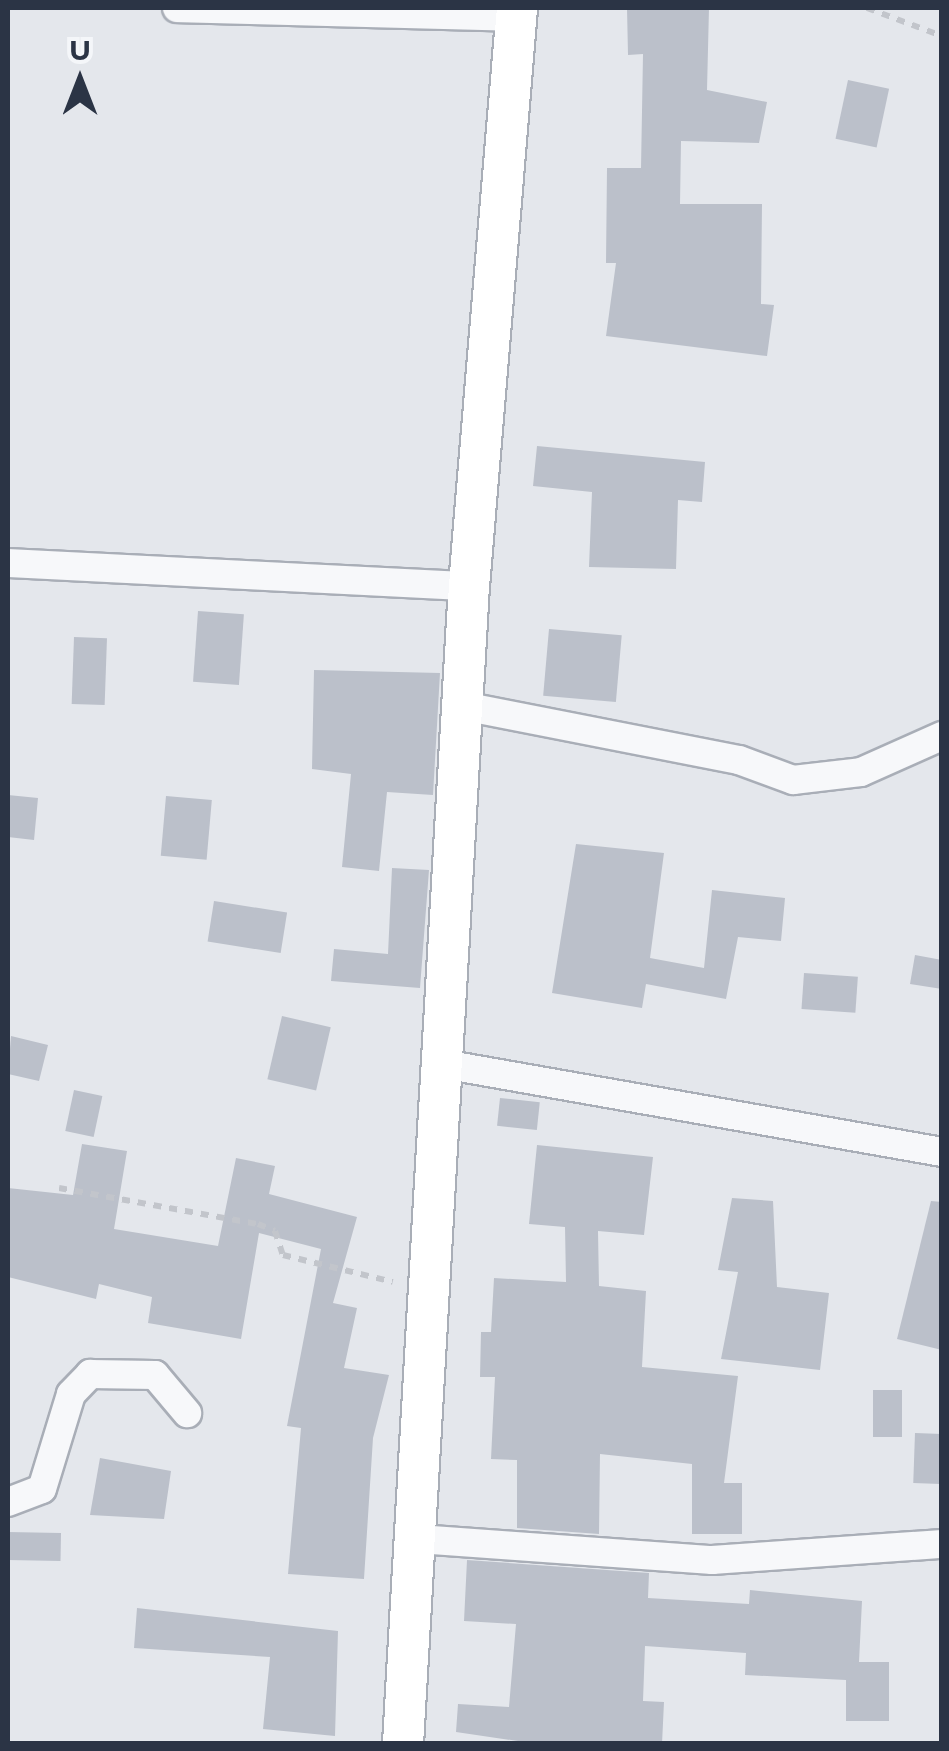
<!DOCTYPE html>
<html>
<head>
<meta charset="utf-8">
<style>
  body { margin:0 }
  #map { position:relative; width:949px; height:1751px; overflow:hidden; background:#e4e7ec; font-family:Montserrat,sans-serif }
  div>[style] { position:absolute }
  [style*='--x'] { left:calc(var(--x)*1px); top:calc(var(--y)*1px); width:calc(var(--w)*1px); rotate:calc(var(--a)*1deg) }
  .building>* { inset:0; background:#bbc0ca; transform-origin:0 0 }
  .path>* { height:6px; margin-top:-3px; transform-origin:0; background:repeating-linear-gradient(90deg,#c2c5cb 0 8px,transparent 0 16px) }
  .roads { filter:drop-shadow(2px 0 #a9aeb7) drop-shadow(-2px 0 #a9aeb7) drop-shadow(0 2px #a9aeb7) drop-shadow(0 -2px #a9aeb7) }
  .street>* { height:28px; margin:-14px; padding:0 14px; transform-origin:14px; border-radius:14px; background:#f7f8fa }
  .secondary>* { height:40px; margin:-20px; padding:0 20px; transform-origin:20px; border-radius:20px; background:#fff }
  span { translate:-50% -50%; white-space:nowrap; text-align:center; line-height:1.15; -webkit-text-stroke:8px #f4f6f9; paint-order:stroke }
  .frame { position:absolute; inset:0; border:10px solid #2b3445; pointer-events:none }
  .north { position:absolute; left:30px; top:30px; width:100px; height:100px; -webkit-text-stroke:8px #f4f6f9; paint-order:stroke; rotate:0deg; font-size:28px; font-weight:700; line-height:40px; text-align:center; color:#2b3445 }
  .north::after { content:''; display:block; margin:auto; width:35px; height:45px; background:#2b3445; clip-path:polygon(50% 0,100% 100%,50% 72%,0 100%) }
</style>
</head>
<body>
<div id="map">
  <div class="building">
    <div style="clip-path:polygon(627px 8px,709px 8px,707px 90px,767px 102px,759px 143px,681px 141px,680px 204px,762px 204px,761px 304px,774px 305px,767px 356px,606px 336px,616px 263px,606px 263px,607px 168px,641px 168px,643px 54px,628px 55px)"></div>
    <div style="left:848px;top:80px;width:42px;height:60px;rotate:12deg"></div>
    <div style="clip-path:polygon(537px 446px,705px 462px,702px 502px,678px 500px,676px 569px,589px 567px,592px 492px,533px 486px)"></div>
    <div style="left:198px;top:611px;width:46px;height:71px;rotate:4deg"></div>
    <div style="left:549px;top:629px;width:73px;height:67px;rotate:5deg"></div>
    <div style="left:74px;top:637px;width:33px;height:67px;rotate:2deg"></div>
    <div style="clip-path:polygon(314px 670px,440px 673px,433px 795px,387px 792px,379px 871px,342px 867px,351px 774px,312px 769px)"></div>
    <div style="clip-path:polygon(8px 795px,38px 798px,34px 840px,8px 837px)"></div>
    <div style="left:166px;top:796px;width:46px;height:60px;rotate:5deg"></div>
    <div style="clip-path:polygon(576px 844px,664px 853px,650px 958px,704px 968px,712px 890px,785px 898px,781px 941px,738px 937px,726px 999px,646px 984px,642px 1008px,552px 993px)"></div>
    <div style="clip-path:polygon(392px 868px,429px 870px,420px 988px,331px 981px,334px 949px,388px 954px)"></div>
    <div style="left:214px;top:901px;width:74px;height:41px;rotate:9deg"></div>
    <div style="clip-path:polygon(915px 955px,942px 960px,942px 989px,910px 984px)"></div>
    <div style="left:804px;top:973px;width:54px;height:36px;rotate:4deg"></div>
    <div style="left:282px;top:1016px;width:50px;height:65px;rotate:13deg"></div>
    <div style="clip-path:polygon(11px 1036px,48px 1045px,39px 1081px,8px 1074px)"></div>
    <div style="left:74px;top:1090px;width:29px;height:42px;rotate:12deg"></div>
    <div style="left:500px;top:1098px;width:40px;height:28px;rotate:6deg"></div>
    <div style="clip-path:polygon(82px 1144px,127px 1151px,114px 1229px,218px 1246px,236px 1158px,275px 1166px,269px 1194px,357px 1217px,333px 1303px,357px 1308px,344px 1368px,389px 1375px,373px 1438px,364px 1579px,288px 1574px,301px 1428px,287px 1426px,321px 1249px,259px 1233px,241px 1339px,148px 1323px,152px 1297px,99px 1284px,96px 1299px,8px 1277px,8px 1188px,73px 1195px)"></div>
    <div style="clip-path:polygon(537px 1145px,653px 1157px,644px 1235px,598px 1231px,599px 1286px,646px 1291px,642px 1367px,738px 1376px,724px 1483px,742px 1483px,742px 1534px,692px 1534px,692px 1464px,600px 1454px,599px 1534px,517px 1528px,517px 1460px,491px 1459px,495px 1377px,480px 1377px,481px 1332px,491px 1332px,494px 1278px,566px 1282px,565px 1227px,529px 1224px)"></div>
    <div style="clip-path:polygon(732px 1198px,773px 1201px,777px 1287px,829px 1293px,820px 1370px,721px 1359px,738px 1272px,718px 1270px)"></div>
    <div style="clip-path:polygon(931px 1201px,942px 1202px,942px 1350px,897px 1339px)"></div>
    <div style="left:873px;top:1390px;width:29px;height:47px"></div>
    <div style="left:915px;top:1433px;width:27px;height:50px;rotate:2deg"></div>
    <div style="clip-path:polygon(100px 1458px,171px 1471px,164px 1519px,90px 1515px)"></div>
    <div style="left:8px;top:1532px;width:53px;height:28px;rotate:1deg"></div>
    <div style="clip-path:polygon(467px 1560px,649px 1573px,648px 1598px,749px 1604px,750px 1590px,862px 1601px,859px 1662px,889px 1662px,889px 1721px,846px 1721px,846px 1680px,745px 1675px,746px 1653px,645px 1646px,643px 1701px,664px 1702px,662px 1744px,538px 1744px,456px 1732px,458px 1704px,509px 1707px,516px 1624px,464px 1621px)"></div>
    <div style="clip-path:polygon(137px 1608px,338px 1631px,335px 1736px,263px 1729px,270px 1657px,134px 1648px)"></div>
  </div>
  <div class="path">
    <div style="--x:867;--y:8;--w:80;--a:20.5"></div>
    <div style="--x:59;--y:1188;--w:202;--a:10.3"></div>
    <div style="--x:258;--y:1224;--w:18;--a:22"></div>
    <div style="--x:275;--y:1231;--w:25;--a:72"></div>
    <div style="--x:283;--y:1255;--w:113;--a:13.8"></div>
  </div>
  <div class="roads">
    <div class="street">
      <div style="--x:177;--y:8;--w:340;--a:1.5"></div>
      <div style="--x:8;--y:563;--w:462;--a:2.9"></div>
      <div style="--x:463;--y:706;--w:281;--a:11.1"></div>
      <div style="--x:739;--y:760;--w:58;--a:20.3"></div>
      <div style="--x:793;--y:780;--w:68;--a:-6.7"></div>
      <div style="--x:861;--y:772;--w:89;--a:-24"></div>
      <div style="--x:443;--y:1064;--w:507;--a:10"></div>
      <div style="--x:8;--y:1502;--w:36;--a:-21"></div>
      <div style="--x:42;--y:1489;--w:99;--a:-73"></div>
      <div style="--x:71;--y:1394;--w:28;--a:-46"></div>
      <div style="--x:90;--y:1374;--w:65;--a:0.9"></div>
      <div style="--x:155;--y:1375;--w:50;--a:49.9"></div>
      <div style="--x:418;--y:1539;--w:295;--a:4.1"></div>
      <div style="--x:712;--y:1560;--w:231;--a:-4"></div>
    </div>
    <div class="secondary">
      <div style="--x:403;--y:1744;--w:1160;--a:-86.74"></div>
      <div style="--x:469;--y:586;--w:580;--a:-85.25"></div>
    </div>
  </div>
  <div class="frame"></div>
  <div class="north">U</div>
</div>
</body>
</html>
